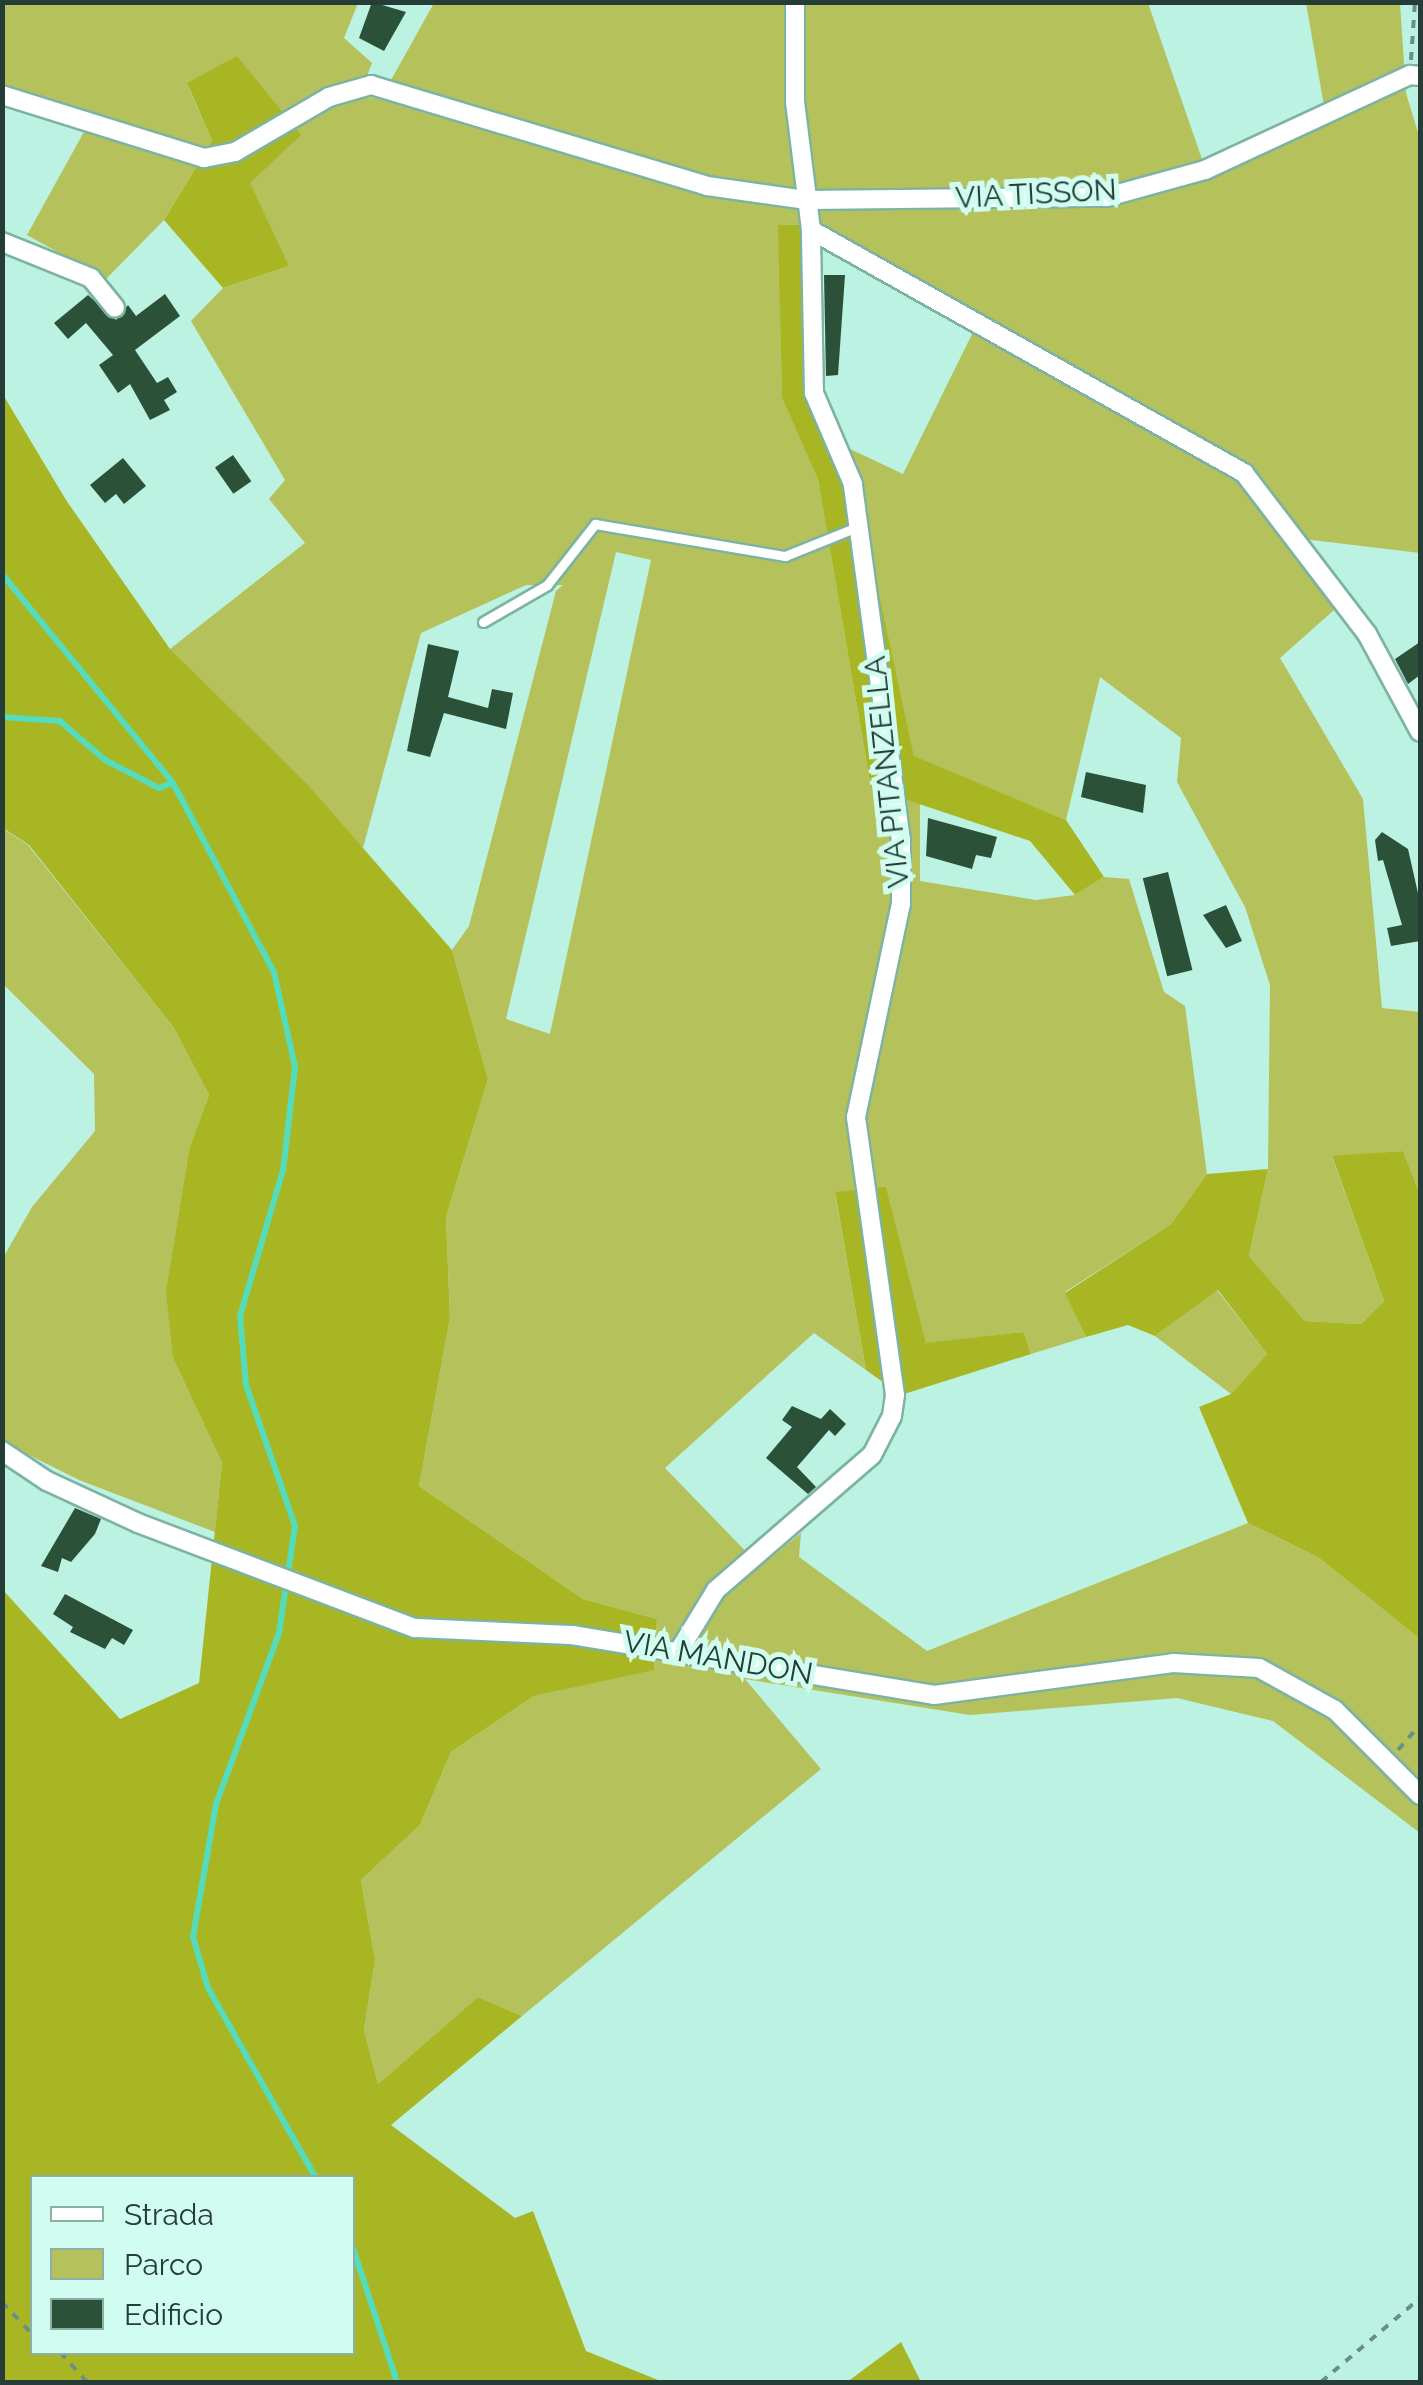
<!DOCTYPE html>
<html>
<head>
<meta charset="utf-8">
<style>
  body { margin:0 }
  #map { position:relative; width:1423px; height:2385px; overflow:hidden; background:#bbf2e2; font-family:Raleway,sans-serif }
  div>[style] { position:absolute }
  [style*='--x'] { left:calc(var(--x)*1px); top:calc(var(--y)*1px); width:calc(var(--w)*1px); rotate:calc(var(--a)*1deg) }
  .green>* { inset:0; background:#b5c15b }
  .forest>* { inset:0; background:#a9b623 }
  .stream>* { height:6px; margin:-3px; padding:0 3px; transform-origin:3px; border-radius:3px; background:#54dcbc }
  .building>* { inset:0; background:#2b5239; transform-origin:0 0 }
  .path>* { height:4px; margin-top:-2px; transform-origin:0; background:repeating-linear-gradient(90deg,#6a8f85 0 8px,transparent 0 16px) }
  .roads { filter:drop-shadow(2px 0 #7db3a3) drop-shadow(-2px 0 #7db3a3) drop-shadow(0 2px #7db3a3) drop-shadow(0 -2px #7db3a3) }
  .lane>* { height:9px; margin:-4.5px; padding:0 4.5px; transform-origin:4.5px; border-radius:4.5px; background:#fff }
  .street>* { height:18px; margin:-9px; padding:0 9px; transform-origin:9px; border-radius:9px; background:#fff }
  span { translate:-50% -50%; white-space:nowrap; text-align:center; line-height:1.15; -webkit-text-stroke:10px #d1fdf0; paint-order:stroke }
  .street-label { font-size:30px; color:#263c36 }
  .frame { position:absolute; inset:0; border:5px solid #263c36; pointer-events:none }
  .legend { position:absolute; left:30px; top:2175px; width:325px; height:180px; box-sizing:border-box; background:#d1fdf0; border:2px solid #8db0a6; margin:0; padding:12px 18px; list-style:none; font-size:30px; color:#263c36 }
  .legend li { display:flex; align-items:center; gap:20px; height:50px }
  .legend b { width:50px; border:2px solid #8db0a6 }
</style>
</head>
<body>
<div id="map">
  <div class="green">
    <div style="clip-path:polygon(evenodd,2px 3px,358px 3px,344px 38px,372px 63px,359px 97px,381px 98px,434px 3px,1148px 3px,1203px 162px,1324px 106px,1306px 3px,1400px 3px,1406px 93px,1420px 139px,1420px 553px,1295px 538px,1343px 602px,1280px 658px,1363px 799px,1382px 1008px,1420px 1012px,1420px 1194px,1403px 1151px,1332px 1157px,1384px 1301px,1361px 1324px,1305px 1321px,1249px 1256px,1268px 1169px,1270px 985px,1245px 907px,1177px 782px,1181px 738px,1100px 677px,1066px 820px,914px 757px,848px 448px,903px 474px,981px 316px,820px 224px,779px 225px,782px 398px,818px 478px,871px 788px,920px 804px,920px 881px,1036px 900px,1075px 895px,1104px 877px,1129px 879px,1164px 992px,1185px 1006px,1207px 1174px,1171px 1224px,1065px 1292px,1086px 1337px,1031px 1354px,1022px 1332px,926px 1344px,886px 1188px,835px 1193px,866px 1370px,814px 1333px,665px 1468px,760px 1566px,801px 1533px,799px 1557px,927px 1651px,1248px 1523px,1318px 1557px,1420px 1639px,1420px 1833px,1273px 1721px,1177px 1698px,970px 1715px,745px 1679px,821px 1769px,522px 2016px,478px 1997px,378px 2084px,364px 2030px,375px 1960px,361px 1880px,420px 1825px,451px 1752px,534px 1696px,654px 1669px,657px 1619px,583px 1599px,419px 1486px,450px 1318px,446px 1217px,488px 1079px,452px 950px,469px 926px,556px 591px,563px 585px,526px 585px,421px 633px,363px 848px,170px 649px,305px 543px,269px 499px,285px 480px,191px 321px,223px 288px,289px 266px,187px 84px,212px 141px,164px 220px,106px 279px,27px 235px,85px 130px,3px 103px,2px 3px,616px 552px,651px 560px,550px 1034px,506px 1019px,616px 552px)"></div>
    <div style="clip-path:polygon(2px 828px,28px 845px,174px 1028px,209px 1095px,190px 1146px,173px 1358px,222px 1463px,215px 1532px,79px 1480px,3px 1442px,3px 1258px,32px 1207px,95px 1131px,94px 1074px,3px 984px)"></div>
    <div style="clip-path:polygon(1217px 1290px,1267px 1354px,1231px 1394px,1155px 1336px)"></div>
  </div>
  <div class="forest">
    <div style="clip-path:polygon(237px 56px,301px 135px,250px 183px,289px 266px,223px 288px,164px 220px,212px 141px,187px 83px)"></div>
    <div style="clip-path:polygon(820px 224px,820px 401px,848px 448px,914px 756px,1066px 820px,1104px 877px,1075px 895px,1030px 841px,871px 788px,818px 479px,782px 398px,778px 225px)"></div>
    <div style="clip-path:polygon(evenodd,2px 393px,66px 500px,170px 649px,308px 785px,452px 950px,488px 1079px,446px 1217px,450px 1318px,419px 1486px,583px 1599px,657px 1619px,654px 1670px,534px 1696px,451px 1752px,420px 1825px,361px 1880px,375px 1960px,364px 2030px,378px 2084px,478px 1997px,522px 2016px,391px 2125px,515px 2218px,533px 2211px,586px 2351px,663px 2382px,3px 2382px,3px 1590px,120px 1719px,199px 1683px,222px 1463px,173px 1358px,166px 1292px,190px 1146px,209px 1095px,174px 1028px,29px 845px,3px 828px,2px 393px,32px 2178px,352px 2178px,352px 2352px,32px 2352px,32px 2178px)"></div>
    <div style="clip-path:polygon(1403px 1151px,1420px 1194px,1420px 1639px,1318px 1557px,1248px 1523px,1199px 1407px,1231px 1394px,1267px 1354px,1218px 1290px,1155px 1336px,1128px 1325px,1086px 1337px,1065px 1293px,1171px 1224px,1207px 1174px,1268px 1169px,1249px 1256px,1305px 1321px,1361px 1324px,1384px 1301px,1332px 1156px)"></div>
    <div style="clip-path:polygon(886px 1187px,926px 1343px,1023px 1332px,1031px 1354px,901px 1395px,866px 1370px,835px 1192px)"></div>
    <div style="clip-path:polygon(901px 2342px,921px 2382px,847px 2382px)"></div>
  </div>
  <div class="stream">
    <div style="--x:2;--y:574;--w:270;--a:50.7"></div>
    <div style="--x:2;--y:717;--w:58;--a:3.9"></div>
    <div style="--x:60;--y:721;--w:60;--a:40.9"></div>
    <div style="--x:105;--y:760;--w:61;--a:27.4"></div>
    <div style="--x:159;--y:788;--w:15;--a:-20"></div>
    <div style="--x:173;--y:783;--w:214;--a:61.9"></div>
    <div style="--x:274;--y:972;--w:97;--a:77.5"></div>
    <div style="--x:295;--y:1067;--w:104;--a:96.6"></div>
    <div style="--x:283;--y:1170;--w:152;--a:106.4"></div>
    <div style="--x:240;--y:1316;--w:69;--a:85"></div>
    <div style="--x:246;--y:1385;--w:149;--a:70.8"></div>
    <div style="--x:295;--y:1526;--w:108;--a:98.5"></div>
    <div style="--x:279;--y:1633;--w:182;--a:110.2"></div>
    <div style="--x:216;--y:1804;--w:135;--a:99.8"></div>
    <div style="--x:193;--y:1937;--w:53;--a:73.6"></div>
    <div style="--x:208;--y:1988;--w:219;--a:60.4"></div>
    <div style="--x:352;--y:2245;--w:144;--a:71.8"></div>
  </div>
  <div class="building">
    <div style="clip-path:polygon(372px 2px,406px 12px,384px 51px,359px 38px)"></div>
    <div style="clip-path:polygon(824px 275px,845px 275px,838px 375px,826px 376px)"></div>
    <div style="clip-path:polygon(165px 294px,180px 316px,135px 350px,157px 383px,168px 377px,177px 392px,164px 400px,170px 410px,150px 420px,130px 384px,118px 393px,99px 365px,113px 355px,86px 323px,68px 339px,54px 323px,88px 295px,116px 320px,128px 305px,136px 316px)"></div>
    <div style="left:233px;top:455px;width:32px;height:22px;rotate:55deg"></div>
    <div style="clip-path:polygon(123px 458px,146px 486px,124px 504px,116px 494px,105px 503px,90px 485px)"></div>
    <div style="clip-path:polygon(1420px 642px,1420px 675px,1408px 684px,1395px 659px)"></div>
    <div style="clip-path:polygon(428px 644px,459px 651px,448px 697px,488px 708px,492px 689px,513px 693px,506px 729px,444px 713px,430px 757px,407px 751px)"></div>
    <div style="clip-path:polygon(1086px 772px,1146px 785px,1143px 813px,1081px 797px)"></div>
    <div style="clip-path:polygon(928px 818px,997px 837px,991px 858px,976px 855px,972px 869px,926px 856px)"></div>
    <div style="clip-path:polygon(1382px 832px,1408px 849px,1420px 902px,1420px 941px,1391px 946px,1387px 928px,1402px 925px,1383px 860px,1378px 861px,1375px 840px)"></div>
    <div style="left:1168px;top:872px;width:101px;height:26px;rotate:76deg"></div>
    <div style="clip-path:polygon(1226px 905px,1242px 941px,1226px 948px,1203px 915px)"></div>
    <div style="clip-path:polygon(792px 1406px,821px 1419px,830px 1409px,846px 1424px,835px 1436px,829px 1430px,797px 1467px,816px 1487px,808px 1494px,766px 1458px,792px 1427px,782px 1420px)"></div>
    <div style="clip-path:polygon(75px 1508px,101px 1519px,95px 1534px,71px 1562px,62px 1558px,58px 1572px,41px 1566px)"></div>
    <div style="clip-path:polygon(65px 1594px,133px 1630px,124px 1645px,112px 1638px,105px 1649px,70px 1632px,73px 1627px,53px 1614px)"></div>
  </div>
  <div class="path">
    <div style="--x:1411;--y:60;--w:58;--a:-86.1"></div>
    <div style="--x:1398;--y:1750;--w:33;--a:-49"></div>
    <div style="--x:2;--y:2302;--w:44;--a:46.8"></div>
    <div style="--x:60;--y:2352;--w:40;--a:48"></div>
    <div style="--x:1321;--y:2382;--w:130;--a:-40.3"></div>
  </div>
  <div class="roads">
    <div class="lane">
      <div style="--x:483;--y:622;--w:74;--a:-30"></div>
      <div style="--x:547;--y:585;--w:78;--a:-51.8"></div>
      <div style="--x:595;--y:524;--w:193;--a:9.6"></div>
      <div style="--x:785;--y:556;--w:78;--a:-21.9"></div>
    </div>
    <div class="street">
      <div style="--x:2;--y:95;--w:212;--a:17.3"></div>
      <div style="--x:204;--y:158;--w:32;--a:-11"></div>
      <div style="--x:235;--y:152;--w:109;--a:-30.3"></div>
      <div style="--x:329;--y:97;--w:44;--a:-15.9"></div>
      <div style="--x:371;--y:85;--w:351;--a:16.7"></div>
      <div style="--x:707;--y:186;--w:101;--a:8"></div>
      <div style="--x:807;--y:200;--w:300;--a:-0.6"></div>
      <div style="--x:1107;--y:197;--w:102;--a:-15.4"></div>
      <div style="--x:1205;--y:170;--w:226;--a:-24.9"></div>
      <div style="--x:1410;--y:75;--w:10;--a:6"></div>
      <div style="--x:811;--y:230;--w:497;--a:29.3"></div>
      <div style="--x:1244;--y:473;--w:203;--a:52.6"></div>
      <div style="--x:1367;--y:634;--w:111;--a:61.6"></div>
      <div style="--x:2;--y:242;--w:96;--a:22"></div>
      <div style="--x:91;--y:278;--w:38;--a:51"></div>
      <div style="--x:2;--y:1451;--w:54;--a:33.7"></div>
      <div style="--x:47;--y:1481;--w:100;--a:24.8"></div>
      <div style="--x:138;--y:1523;--w:296;--a:20.8"></div>
      <div style="--x:415;--y:1628;--w:157;--a:2.6"></div>
      <div style="--x:572;--y:1635;--w:367;--a:9.4"></div>
      <div style="--x:934;--y:1695;--w:241;--a:-7.6"></div>
      <div style="--x:1173;--y:1663;--w:86;--a:3.3"></div>
      <div style="--x:1259;--y:1668;--w:87;--a:28.9"></div>
      <div style="--x:1335;--y:1710;--w:120;--a:45"></div>
      <div style="--x:680;--y:1649;--w:69;--a:-58.6"></div>
      <div style="--x:716;--y:1590;--w:206;--a:-40.9"></div>
      <div style="--x:872;--y:1455;--w:44;--a:-62.9"></div>
      <div style="--x:892;--y:1416;--w:21;--a:-82"></div>
      <div style="--x:895;--y:1395;--w:281;--a:-98"></div>
      <div style="--x:856;--y:1117;--w:218;--a:-78.1"></div>
      <div style="--x:901;--y:904;--w:63;--a:-90"></div>
      <div style="--x:901;--y:841;--w:360;--a:-97.7"></div>
      <div style="--x:853;--y:484;--w:99;--a:-113.2"></div>
      <div style="--x:814;--y:393;--w:163;--a:-91.1"></div>
      <div style="--x:811;--y:230;--w:129;--a:-97.1"></div>
      <div style="--x:795;--y:102;--w:100;--a:-90"></div>
    </div>
  </div>
  <div class="street-label">
    <span style="left:1036px;top:194px;rotate:-3deg">VIA TISSON</span>
    <span style="left:887px;top:772px;rotate:-96deg">VIA PITANZELLA</span>
    <span style="left:718px;top:1658px;rotate:10deg">VIA MANDON</span>
  </div>
  <div class="frame"></div>
  <ul class="legend">
  <li><b style="height:12px;background:#fff"></b>Strada</li>
  <li><b style="height:28px;background:#b5c15b"></b>Parco</li>
  <li><b style="height:28px;background:#2b5239"></b>Edificio</li>
  </ul>
</div>
</body>
</html>
